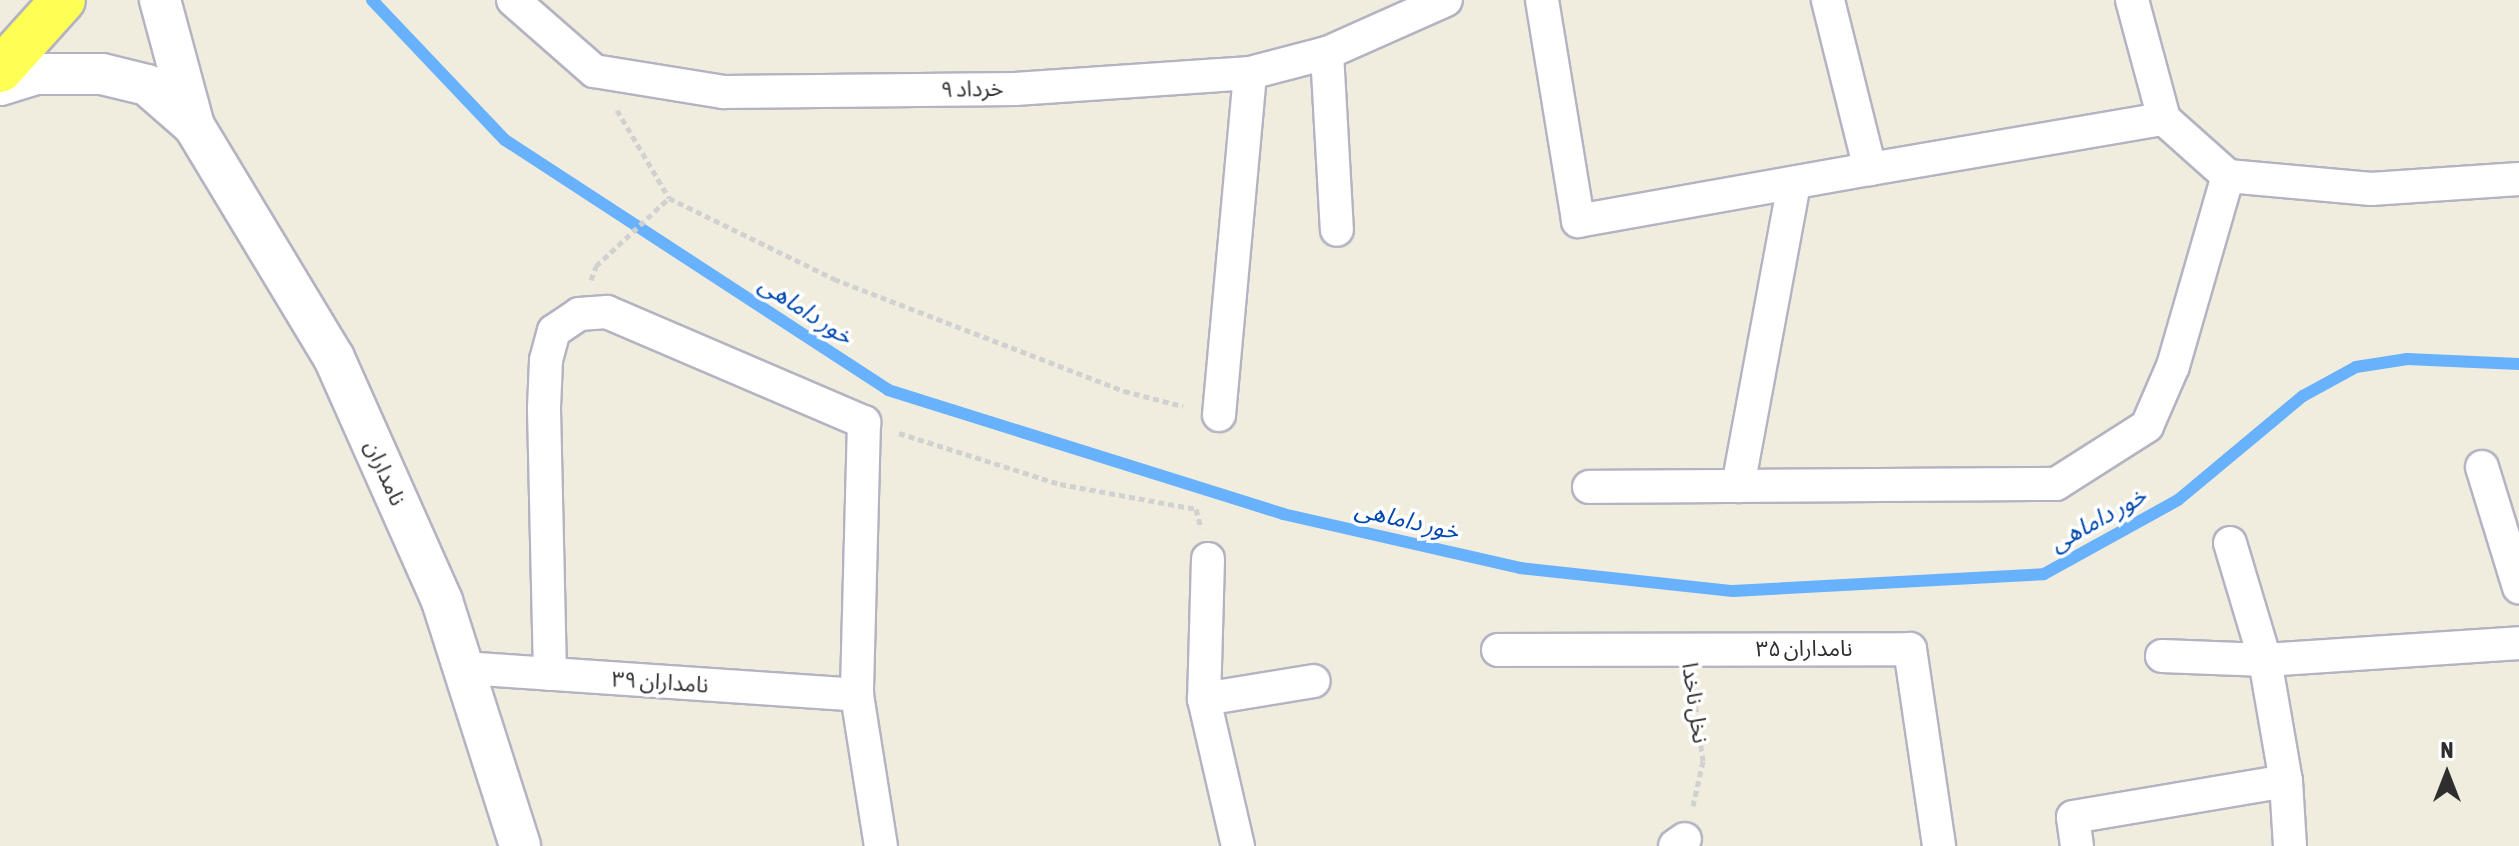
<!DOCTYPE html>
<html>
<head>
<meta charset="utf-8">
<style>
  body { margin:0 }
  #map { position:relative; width:2519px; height:846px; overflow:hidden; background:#f0eddf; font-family:"Asap Condensed","Noto Sans Arabic",sans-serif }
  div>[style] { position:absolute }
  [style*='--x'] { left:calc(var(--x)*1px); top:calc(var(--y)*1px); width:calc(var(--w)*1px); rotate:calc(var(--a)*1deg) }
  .stream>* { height:12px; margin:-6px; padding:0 6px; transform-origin:6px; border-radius:6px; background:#68b1fc }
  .path>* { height:5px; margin-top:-2.5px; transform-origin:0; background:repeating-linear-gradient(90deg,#d1d1d1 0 6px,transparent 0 10px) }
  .roads { filter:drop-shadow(2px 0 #b4b3c2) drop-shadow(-2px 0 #b4b3c2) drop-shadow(0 2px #b4b3c2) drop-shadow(0 -2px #b4b3c2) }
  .minor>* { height:32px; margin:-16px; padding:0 16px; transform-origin:16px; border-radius:16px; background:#fff }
  .tertiary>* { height:40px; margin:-20px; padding:0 20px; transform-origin:20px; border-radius:20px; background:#fff }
  .primary>* { height:44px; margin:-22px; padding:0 22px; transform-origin:22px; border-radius:22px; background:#fdff55 }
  span { translate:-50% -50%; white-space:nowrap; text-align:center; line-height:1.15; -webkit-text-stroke:7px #fff; paint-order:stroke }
  .street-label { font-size:22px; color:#2e2e2e }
  .water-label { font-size:24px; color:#0048af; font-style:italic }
  .north { position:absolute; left:2407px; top:734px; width:80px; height:80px; -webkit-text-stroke:6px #fff; paint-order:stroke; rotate:0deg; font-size:22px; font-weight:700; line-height:32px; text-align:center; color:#2e2e2e }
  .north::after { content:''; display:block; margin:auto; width:28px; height:36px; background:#2e2e2e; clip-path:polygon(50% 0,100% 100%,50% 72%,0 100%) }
</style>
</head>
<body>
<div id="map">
  <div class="stream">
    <div style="--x:372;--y:0;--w:193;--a:46.5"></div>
    <div style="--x:505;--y:140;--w:457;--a:33.1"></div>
    <div style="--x:888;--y:390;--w:414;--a:17.4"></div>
    <div style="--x:1283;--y:514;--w:243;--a:12.8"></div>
    <div style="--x:1520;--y:568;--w:214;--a:6.2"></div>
    <div style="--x:1733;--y:591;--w:311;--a:-3.1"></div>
    <div style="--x:2044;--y:574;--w:153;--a:-28.9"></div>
    <div style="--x:2178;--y:500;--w:163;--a:-39.8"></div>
    <div style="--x:2303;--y:396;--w:60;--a:-28.7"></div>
    <div style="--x:2356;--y:367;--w:52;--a:-8.9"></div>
    <div style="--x:2407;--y:359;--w:112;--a:2.6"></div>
  </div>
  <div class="path">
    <div style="--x:617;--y:110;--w:102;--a:59.4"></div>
    <div style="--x:669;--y:198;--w:184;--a:26.1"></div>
    <div style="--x:834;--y:279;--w:311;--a:21.1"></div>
    <div style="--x:1124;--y:391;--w:61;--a:14.3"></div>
    <div style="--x:591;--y:280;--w:15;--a:-70"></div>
    <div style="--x:596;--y:266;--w:100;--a:-43"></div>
    <div style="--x:899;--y:433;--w:169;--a:17.6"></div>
    <div style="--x:1060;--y:484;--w:138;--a:10.4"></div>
    <div style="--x:1196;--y:509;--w:20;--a:75"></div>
    <div style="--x:1693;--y:806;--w:46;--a:-77.5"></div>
    <div style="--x:1703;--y:761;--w:76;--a:-97.6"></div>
  </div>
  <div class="roads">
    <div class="minor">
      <div style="--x:513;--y:0;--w:108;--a:41.2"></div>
      <div style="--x:594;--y:71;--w:132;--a:9.2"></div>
      <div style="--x:724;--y:92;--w:291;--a:-0.6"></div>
      <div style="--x:1015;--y:89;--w:236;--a:-3.9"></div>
      <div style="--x:1250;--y:73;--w:80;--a:-14.6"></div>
      <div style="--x:1327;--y:53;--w:130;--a:-24"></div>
      <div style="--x:1542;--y:0;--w:224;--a:80.7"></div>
      <div style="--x:1578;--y:221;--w:297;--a:-10.1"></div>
      <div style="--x:1870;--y:169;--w:174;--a:-104"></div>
      <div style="--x:2132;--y:0;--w:123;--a:74.9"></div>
      <div style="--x:2164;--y:119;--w:86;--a:41.7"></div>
      <div style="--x:2228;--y:176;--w:144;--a:5.2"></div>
      <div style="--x:2371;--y:189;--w:148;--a:-3.9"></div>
      <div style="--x:1327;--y:53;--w:177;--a:86.8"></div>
      <div style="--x:1870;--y:169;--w:298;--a:-9.7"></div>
      <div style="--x:1219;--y:415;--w:343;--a:-84.8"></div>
      <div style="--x:2482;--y:467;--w:126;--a:72.9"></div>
      <div style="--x:1738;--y:486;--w:308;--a:-79.5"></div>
      <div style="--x:1589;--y:487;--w:467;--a:-0.4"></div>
      <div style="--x:2056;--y:484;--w:108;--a:-32.5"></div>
      <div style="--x:2147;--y:426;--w:65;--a:-66.6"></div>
      <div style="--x:2173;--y:366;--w:198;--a:-73.9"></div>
      <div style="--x:2230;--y:543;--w:122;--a:73.3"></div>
      <div style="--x:2265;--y:660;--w:123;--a:80.2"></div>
      <div style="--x:2286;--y:781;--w:65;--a:86.5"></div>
      <div style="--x:1208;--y:559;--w:140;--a:91.6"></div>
      <div style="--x:1204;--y:699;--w:151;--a:77"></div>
      <div style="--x:1498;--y:650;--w:412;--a:-0.1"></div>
      <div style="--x:1910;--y:649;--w:199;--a:81.6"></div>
      <div style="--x:2162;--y:656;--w:103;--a:2.2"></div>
      <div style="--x:2265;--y:660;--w:255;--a:-3.8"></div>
      <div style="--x:464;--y:668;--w:394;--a:3.9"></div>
      <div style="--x:550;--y:674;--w:266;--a:-91.3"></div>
      <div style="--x:544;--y:408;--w:48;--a:-87.6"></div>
      <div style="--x:546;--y:360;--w:30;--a:-75"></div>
      <div style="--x:554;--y:331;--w:30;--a:-34"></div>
      <div style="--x:579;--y:314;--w:28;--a:-4"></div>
      <div style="--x:607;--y:312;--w:280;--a:23.2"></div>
      <div style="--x:864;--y:422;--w:273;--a:91.5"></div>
      <div style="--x:857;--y:695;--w:153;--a:81"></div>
      <div style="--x:1204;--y:699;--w:111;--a:-9.3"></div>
      <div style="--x:1675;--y:846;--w:12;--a:-35"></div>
      <div style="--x:2077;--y:846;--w:29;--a:-98"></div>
      <div style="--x:2073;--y:817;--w:216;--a:-9.6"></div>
    </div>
    <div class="tertiary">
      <div style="--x:160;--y:0;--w:131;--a:74.9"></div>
      <div style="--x:194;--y:126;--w:271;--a:58.9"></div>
      <div style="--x:334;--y:358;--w:266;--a:66"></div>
      <div style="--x:442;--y:601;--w:257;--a:72.3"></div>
      <div style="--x:0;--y:85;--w:38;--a:-17"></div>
      <div style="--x:36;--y:74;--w:66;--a:0"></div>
      <div style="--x:102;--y:74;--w:46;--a:13.7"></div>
      <div style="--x:147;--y:85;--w:62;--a:41.1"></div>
    </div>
    <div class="primary">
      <div style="--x:0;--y:70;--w:94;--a:-48"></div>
    </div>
  </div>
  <div class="street-label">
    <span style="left:972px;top:89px;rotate:-1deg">خرداد ۹</span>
    <span style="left:385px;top:473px;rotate:66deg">نامداران</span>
    <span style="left:1804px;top:649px">نامداران ۳۵</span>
    <span style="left:660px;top:682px;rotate:4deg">نامداران ۳۹</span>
    <span style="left:1695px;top:703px;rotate:82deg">نخل ناخدا</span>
  </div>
  <div class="water-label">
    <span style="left:806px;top:310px;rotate:33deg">خور داماهی</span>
    <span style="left:2098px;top:519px;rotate:-29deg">خور داماهی</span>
    <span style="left:1407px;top:520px;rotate:13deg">خور داماهی</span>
  </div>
  <div class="north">N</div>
</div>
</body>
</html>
